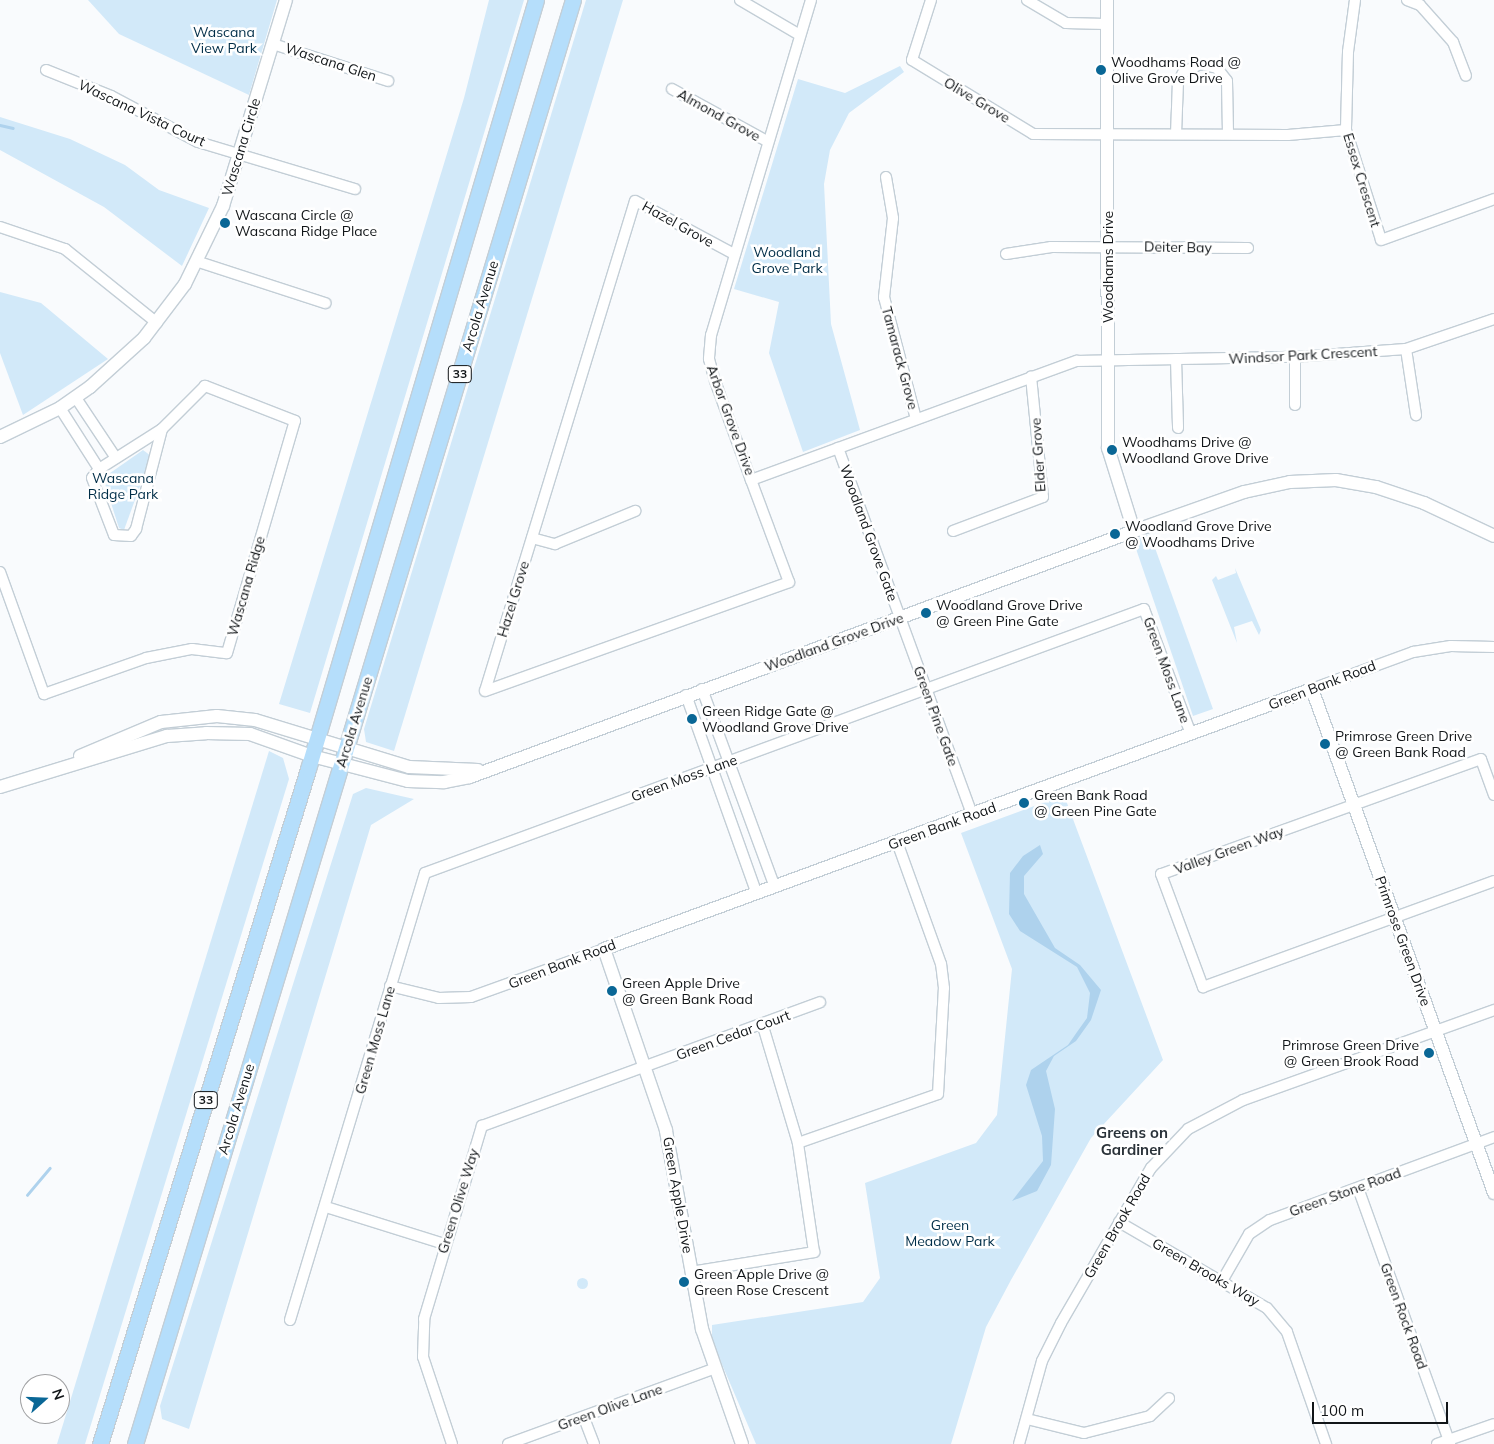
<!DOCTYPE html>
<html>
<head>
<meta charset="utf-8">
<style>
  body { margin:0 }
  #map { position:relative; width:1494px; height:1444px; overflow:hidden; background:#f9fbfd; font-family:Mulish,sans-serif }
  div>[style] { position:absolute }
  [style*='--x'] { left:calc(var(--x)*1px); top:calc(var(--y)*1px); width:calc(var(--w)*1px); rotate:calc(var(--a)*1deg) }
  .green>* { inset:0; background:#d2e9f9 }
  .round { border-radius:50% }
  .water>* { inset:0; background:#aed2ed }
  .stream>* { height:2.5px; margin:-1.25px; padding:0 1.25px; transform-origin:1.25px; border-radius:1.25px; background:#aed2ed }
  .roads { filter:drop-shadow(1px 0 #c3ced6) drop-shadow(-1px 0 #c3ced6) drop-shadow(0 1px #c3ced6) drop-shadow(0 -1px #c3ced6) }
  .minor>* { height:10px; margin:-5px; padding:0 5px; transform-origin:5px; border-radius:5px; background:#fff }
  .tertiary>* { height:12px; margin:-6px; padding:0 6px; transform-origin:6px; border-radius:6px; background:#fff }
  .primary>* { height:15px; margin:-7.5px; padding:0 7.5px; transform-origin:7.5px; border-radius:7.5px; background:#b5defb }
  .dots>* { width:14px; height:14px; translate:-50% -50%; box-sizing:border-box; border:2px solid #fff; border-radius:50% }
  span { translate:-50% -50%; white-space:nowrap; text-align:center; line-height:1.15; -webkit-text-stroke:5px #fff; paint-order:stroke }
  .shield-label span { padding:1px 4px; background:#fff; border:1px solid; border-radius:4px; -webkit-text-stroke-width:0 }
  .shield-label { font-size:12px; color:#111518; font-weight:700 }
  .park-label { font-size:14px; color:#002e48 }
  .street-label { font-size:14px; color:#111518 }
  .poi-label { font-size:14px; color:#111518 }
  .left { translate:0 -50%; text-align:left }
  .right { translate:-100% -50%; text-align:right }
  .neighbourhood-label { font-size:15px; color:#2a3239; font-weight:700 }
  .north { position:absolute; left:20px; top:1374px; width:50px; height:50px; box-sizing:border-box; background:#fff; border:1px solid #a0a1a3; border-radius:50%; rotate:70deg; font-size:14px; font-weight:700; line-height:20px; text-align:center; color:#111518 }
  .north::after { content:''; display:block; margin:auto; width:18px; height:22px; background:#0a6796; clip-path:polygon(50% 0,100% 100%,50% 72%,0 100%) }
  .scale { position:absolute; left:1312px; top:1402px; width:136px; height:22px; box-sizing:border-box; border:2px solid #111518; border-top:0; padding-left:6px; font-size:15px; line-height:18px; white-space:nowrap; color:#111518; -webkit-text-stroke:4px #fff; paint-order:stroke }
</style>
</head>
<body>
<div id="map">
  <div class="green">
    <div style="clip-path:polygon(88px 0,277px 0,249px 95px,119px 34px)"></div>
    <div style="clip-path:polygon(489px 0,524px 0,310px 713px,279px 704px,464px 98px)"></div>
    <div style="clip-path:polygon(586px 0,623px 0,394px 751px,366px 742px,364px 729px)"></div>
    <div style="clip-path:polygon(900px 66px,904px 72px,849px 113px,830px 150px,824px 184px,831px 324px,860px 430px,803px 452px,769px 353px,779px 302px,734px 289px,798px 79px,845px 93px)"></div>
    <div style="clip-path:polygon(0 117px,70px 139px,125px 165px,159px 190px,209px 208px,182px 266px,104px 207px,0 150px)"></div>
    <div style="clip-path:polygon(0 292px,41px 303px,108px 359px,23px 415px,0 353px)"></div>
    <div style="clip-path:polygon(143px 450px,151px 456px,124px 530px,119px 528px,103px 478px)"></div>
    <div style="clip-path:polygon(1150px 534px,1213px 709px,1193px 716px,1133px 540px)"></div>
    <div style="clip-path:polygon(1235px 568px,1261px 630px,1259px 635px,1252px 621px,1234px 627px,1237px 643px,1212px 580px,1216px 576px,1218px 580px,1236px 573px)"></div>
    <div style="clip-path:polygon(269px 751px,283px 758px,289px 779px,85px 1444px,57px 1444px)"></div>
    <div style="clip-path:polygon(366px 788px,414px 799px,371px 825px,189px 1429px,162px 1419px,160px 1406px,353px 794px)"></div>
    <div style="clip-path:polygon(1064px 795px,1163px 1060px,1091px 1138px,1011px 1280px,986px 1327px,951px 1444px,756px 1444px,712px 1341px,712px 1325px,863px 1302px,880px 1278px,865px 1183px,976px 1143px,997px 1115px,1012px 969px,961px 833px)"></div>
    <div class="round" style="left:576.5px;top:1277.5px;width:11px;height:11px"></div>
  </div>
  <div class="water">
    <div style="clip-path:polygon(1040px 845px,1043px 854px,1024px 876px,1024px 894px,1055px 948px,1080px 965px,1101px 990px,1091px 1020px,1076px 1041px,1054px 1056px,1046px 1071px,1055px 1109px,1051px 1165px,1037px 1191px,1012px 1201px,1043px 1161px,1042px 1136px,1026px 1085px,1031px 1070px,1068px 1045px,1077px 1032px,1087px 1018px,1090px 993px,1077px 967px,1020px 931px,1009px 914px,1010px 873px,1023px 856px)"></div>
  </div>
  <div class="stream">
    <div style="--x:0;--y:125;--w:13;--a:13"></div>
    <div style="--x:27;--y:1195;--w:35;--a:-50"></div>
  </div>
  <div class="roads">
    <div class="minor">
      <div style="--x:740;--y:0;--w:69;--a:30.3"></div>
      <div style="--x:811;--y:0;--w:350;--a:106.6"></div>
      <div style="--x:711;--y:335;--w:24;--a:95"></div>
      <div style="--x:709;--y:359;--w:23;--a:75"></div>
      <div style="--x:715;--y:381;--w:105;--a:70"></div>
      <div style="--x:751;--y:480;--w:347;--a:-20.1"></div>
      <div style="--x:1077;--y:361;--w:218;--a:-1.1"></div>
      <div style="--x:1295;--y:357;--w:111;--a:-4.1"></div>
      <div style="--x:1406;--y:349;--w:93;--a:-18.8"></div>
      <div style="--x:931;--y:0;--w:63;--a:107.6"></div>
      <div style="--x:912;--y:60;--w:142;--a:31.4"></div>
      <div style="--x:1033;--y:134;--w:255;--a:0.2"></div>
      <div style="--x:1288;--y:135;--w:58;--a:-4.9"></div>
      <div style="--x:1027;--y:0;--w:45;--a:30.5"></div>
      <div style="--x:1066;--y:23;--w:40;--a:1.4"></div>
      <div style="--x:1355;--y:0;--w:52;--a:97.7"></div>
      <div style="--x:1348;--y:52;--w:78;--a:91.5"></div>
      <div style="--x:1346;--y:130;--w:115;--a:72.3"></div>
      <div style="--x:1381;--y:240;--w:120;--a:-19.9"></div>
      <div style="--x:1407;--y:0;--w:14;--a:21"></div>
      <div style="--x:1420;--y:5;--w:50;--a:48.3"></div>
      <div style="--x:1453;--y:42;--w:36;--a:69"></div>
      <div style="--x:273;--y:44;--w:121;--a:17.8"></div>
      <div style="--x:46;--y:70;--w:70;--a:21.8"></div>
      <div style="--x:111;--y:96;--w:98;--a:27.9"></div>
      <div style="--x:198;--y:142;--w:164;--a:16.7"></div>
      <div style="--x:672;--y:89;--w:108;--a:28.7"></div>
      <div style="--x:1176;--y:134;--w:52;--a:-87.8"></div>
      <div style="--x:1178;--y:82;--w:10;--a:-61"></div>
      <div style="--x:1183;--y:73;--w:19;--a:-28"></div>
      <div style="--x:1200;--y:64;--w:17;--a:13"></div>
      <div style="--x:1217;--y:68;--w:16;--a:52"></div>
      <div style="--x:1227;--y:81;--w:52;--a:88.9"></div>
      <div style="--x:886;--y:177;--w:42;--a:80.3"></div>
      <div style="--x:893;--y:218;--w:80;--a:96.5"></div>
      <div style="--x:884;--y:297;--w:126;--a:75.3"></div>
      <div style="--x:0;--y:227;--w:69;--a:18.7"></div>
      <div style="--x:65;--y:249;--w:118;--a:38.8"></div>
      <div style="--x:734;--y:254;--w:112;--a:-151.8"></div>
      <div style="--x:635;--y:201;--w:512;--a:107.02"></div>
      <div style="--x:485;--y:691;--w:323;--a:-19.7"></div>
      <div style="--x:789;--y:582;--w:109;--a:-110.4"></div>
      <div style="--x:1006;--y:254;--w:46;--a:-8.8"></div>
      <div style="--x:1051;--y:247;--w:197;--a:0.3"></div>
      <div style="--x:199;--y:262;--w:133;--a:18"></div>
      <div style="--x:1406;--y:349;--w:67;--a:81.4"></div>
      <div style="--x:1295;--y:357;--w:48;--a:90"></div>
      <div style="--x:1176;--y:359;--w:69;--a:88.3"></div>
      <div style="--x:76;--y:398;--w:72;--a:56.3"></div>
      <div style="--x:60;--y:408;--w:72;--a:57.4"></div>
      <div style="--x:838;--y:448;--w:391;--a:69.9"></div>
      <div style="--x:953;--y:531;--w:96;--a:-20.7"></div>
      <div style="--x:1043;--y:497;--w:121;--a:-95.7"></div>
      <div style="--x:532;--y:538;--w:24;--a:15"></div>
      <div style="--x:555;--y:544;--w:87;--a:-22.4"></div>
      <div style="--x:0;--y:572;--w:130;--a:70.2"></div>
      <div style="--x:44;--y:694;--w:108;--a:-19.4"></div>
      <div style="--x:146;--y:658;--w:47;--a:-11.1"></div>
      <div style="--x:192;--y:649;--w:35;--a:7"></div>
      <div style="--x:227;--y:653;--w:242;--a:-73.7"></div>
      <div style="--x:295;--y:421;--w:97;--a:-158.7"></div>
      <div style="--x:205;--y:386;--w:61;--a:135"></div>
      <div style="--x:162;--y:429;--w:75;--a:147.6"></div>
      <div style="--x:99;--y:469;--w:11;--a:128"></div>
      <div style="--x:92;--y:478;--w:61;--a:68.9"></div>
      <div style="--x:114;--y:535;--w:17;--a:3"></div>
      <div style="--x:131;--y:536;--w:9;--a:-54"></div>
      <div style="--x:136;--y:529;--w:103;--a:-75.4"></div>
      <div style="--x:702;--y:689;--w:209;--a:69.8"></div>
      <div style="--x:1312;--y:689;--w:108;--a:-20.1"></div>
      <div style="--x:1413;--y:652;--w:38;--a:-9"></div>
      <div style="--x:1451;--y:646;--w:43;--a:1.3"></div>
      <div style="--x:686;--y:695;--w:209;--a:70.4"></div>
      <div style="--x:1494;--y:795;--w:38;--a:-110"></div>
      <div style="--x:1481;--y:759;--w:340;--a:160.2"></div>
      <div style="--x:1161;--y:874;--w:121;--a:69.6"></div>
      <div style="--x:1203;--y:987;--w:310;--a:-20"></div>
      <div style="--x:390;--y:986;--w:50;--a:13.8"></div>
      <div style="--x:439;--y:998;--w:32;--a:-2"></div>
      <div style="--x:471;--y:997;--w:141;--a:-19.8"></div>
      <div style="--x:798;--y:1143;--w:148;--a:-19.3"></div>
      <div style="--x:938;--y:1094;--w:106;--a:-86.8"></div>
      <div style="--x:944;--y:988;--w:24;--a:-97"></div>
      <div style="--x:941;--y:964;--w:130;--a:-109.8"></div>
      <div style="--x:1358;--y:1188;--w:272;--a:70.2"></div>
      <div style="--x:326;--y:1207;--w:124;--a:17.4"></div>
      <div style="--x:1119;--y:1222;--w:171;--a:30.2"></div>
      <div style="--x:1267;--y:1308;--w:31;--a:50"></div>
      <div style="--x:1287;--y:1332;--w:119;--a:70.8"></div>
      <div style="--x:691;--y:1272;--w:125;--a:-9.2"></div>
      <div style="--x:814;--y:1252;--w:110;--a:-98.4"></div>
      <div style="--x:798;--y:1143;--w:122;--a:-106.7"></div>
      <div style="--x:1222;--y:1281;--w:54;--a:-60.1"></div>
      <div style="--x:1249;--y:1234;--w:25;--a:-34"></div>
      <div style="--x:1270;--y:1220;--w:239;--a:-20.3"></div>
      <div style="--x:290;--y:1320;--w:467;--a:-73.2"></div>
      <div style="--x:425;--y:873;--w:766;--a:-20.16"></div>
      <div style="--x:1144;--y:609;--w:134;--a:69.4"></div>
      <div style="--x:584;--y:1418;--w:28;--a:69"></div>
      <div style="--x:1027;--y:1419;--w:59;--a:13.8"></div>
      <div style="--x:1084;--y:1433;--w:68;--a:-14.4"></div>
      <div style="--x:1150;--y:1416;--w:26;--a:-43"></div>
      <div style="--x:452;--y:1444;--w:92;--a:-108.4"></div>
      <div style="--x:423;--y:1357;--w:38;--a:-88"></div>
      <div style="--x:424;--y:1319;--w:202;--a:-73.3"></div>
      <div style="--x:482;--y:1126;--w:360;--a:-20.1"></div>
      <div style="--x:508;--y:1444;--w:218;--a:-20.1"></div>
      <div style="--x:1019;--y:1444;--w:86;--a:-74.5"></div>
      <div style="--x:1042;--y:1361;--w:42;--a:-63.4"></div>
      <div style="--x:1061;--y:1323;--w:179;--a:-59.9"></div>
      <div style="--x:1151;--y:1168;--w:54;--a:-46.5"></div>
      <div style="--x:1188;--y:1129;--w:62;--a:-27.8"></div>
      <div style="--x:1243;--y:1100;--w:267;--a:-19.7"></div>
      <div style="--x:1437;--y:1444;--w:60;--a:-19.3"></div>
    </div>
    <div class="tertiary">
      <div style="--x:1107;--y:0;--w:448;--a:89.9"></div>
      <div style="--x:1108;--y:448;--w:87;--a:72.6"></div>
      <div style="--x:0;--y:437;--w:67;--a:-25.8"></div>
      <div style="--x:60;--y:408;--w:37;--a:-35"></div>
      <div style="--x:90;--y:387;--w:73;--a:-42.2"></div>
      <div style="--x:144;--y:338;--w:68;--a:-52.8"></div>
      <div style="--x:185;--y:284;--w:87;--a:-64"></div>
      <div style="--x:223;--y:206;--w:215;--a:-73"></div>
      <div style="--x:80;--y:756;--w:88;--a:-22.8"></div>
      <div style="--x:161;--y:722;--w:56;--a:-6.1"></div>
      <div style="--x:217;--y:716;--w:38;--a:6"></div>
      <div style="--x:255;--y:720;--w:161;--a:17"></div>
      <div style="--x:409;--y:767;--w:69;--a:2.5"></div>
      <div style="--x:0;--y:787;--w:175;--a:-17"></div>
      <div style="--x:167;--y:736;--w:39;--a:-4"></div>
      <div style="--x:206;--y:733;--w:44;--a:1.3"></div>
      <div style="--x:250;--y:734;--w:66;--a:19.5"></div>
      <div style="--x:312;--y:756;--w:99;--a:14.6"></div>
      <div style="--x:408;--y:781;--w:36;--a:2"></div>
      <div style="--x:444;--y:782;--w:26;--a:-11"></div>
      <div style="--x:470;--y:777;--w:708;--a:-20.33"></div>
      <div style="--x:1134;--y:531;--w:117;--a:-19.5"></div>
      <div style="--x:1244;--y:492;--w:47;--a:-12.3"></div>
      <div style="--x:1290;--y:482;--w:46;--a:-2.5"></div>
      <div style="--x:1336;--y:480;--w:41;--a:9.9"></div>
      <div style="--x:1376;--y:487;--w:51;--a:18.4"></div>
      <div style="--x:1424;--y:503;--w:77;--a:25.2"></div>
      <div style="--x:742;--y:1444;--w:122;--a:-109.2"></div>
      <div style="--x:702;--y:1329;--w:202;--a:-100.3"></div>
      <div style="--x:666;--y:1130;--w:191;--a:-108.9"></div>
      <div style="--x:604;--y:949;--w:754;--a:-20.16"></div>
      <div style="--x:1312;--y:689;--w:536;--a:70.14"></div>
    </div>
    <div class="primary">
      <div style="--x:100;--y:1444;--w:706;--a:-72.87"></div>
      <div style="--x:308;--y:769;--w:802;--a:-73.49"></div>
      <div style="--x:135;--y:1444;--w:1509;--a:-73.13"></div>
    </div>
  </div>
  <div class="dots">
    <div style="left:1101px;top:70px;background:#0a6796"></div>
    <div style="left:225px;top:223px;background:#0a6796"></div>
    <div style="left:1112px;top:450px;background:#0a6796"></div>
    <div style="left:1115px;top:534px;background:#0a6796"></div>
    <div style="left:926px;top:613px;background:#0a6796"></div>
    <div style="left:692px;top:719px;background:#0a6796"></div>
    <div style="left:1325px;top:744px;background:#0a6796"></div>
    <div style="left:1024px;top:803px;background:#0a6796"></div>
    <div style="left:612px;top:991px;background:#0a6796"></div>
    <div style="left:1429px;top:1053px;background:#0a6796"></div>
    <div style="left:684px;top:1282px;background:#0a6796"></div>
  </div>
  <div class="shield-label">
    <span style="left:460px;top:374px">33</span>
    <span style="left:206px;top:1100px">33</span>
  </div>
  <div class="park-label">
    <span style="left:224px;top:40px">Wascana<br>View Park</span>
    <span style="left:787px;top:260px">Woodland<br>Grove Park</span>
    <span style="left:123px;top:486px">Wascana<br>Ridge Park</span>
    <span style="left:950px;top:1233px">Green<br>Meadow Park</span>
  </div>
  <div class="street-label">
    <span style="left:331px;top:62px;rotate:18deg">Wascana Glen</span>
    <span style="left:977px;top:100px;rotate:31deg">Olive Grove</span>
    <span style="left:142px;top:113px;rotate:25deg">Wascana Vista Court</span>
    <span style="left:719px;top:115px;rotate:29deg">Almond Grove</span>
    <span style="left:241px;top:147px;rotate:-73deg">Wascana Circle</span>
    <span style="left:1362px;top:180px;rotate:73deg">Essex Crescent</span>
    <span style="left:678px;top:224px;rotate:29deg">Hazel Grove</span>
    <span style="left:1178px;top:247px;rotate:1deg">Deiter Bay</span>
    <span style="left:1108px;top:267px;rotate:-90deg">Woodhams Drive</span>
    <span style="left:480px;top:306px;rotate:-73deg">Arcola Avenue</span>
    <span style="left:1303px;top:355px;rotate:-3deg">Windsor Park Crescent</span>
    <span style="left:900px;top:358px;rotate:75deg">Tamarack Grove</span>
    <span style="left:731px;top:420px;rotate:70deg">Arbor Grove Drive</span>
    <span style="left:1038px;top:455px;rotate:-94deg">Elder Grove</span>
    <span style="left:869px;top:533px;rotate:70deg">Woodland Grove Gate</span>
    <span style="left:246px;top:586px;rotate:-74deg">Wascana Ridge</span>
    <span style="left:513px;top:599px;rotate:-73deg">Hazel Grove</span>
    <span style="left:834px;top:642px;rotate:-20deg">Woodland Grove Drive</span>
    <span style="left:1167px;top:670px;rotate:70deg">Green Moss Lane</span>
    <span style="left:1322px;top:685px;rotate:-21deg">Green Bank Road</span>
    <span style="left:936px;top:716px;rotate:70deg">Green Pine Gate</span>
    <span style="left:354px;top:722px;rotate:-73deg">Arcola Avenue</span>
    <span style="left:684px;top:778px;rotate:-20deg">Green Moss Lane</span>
    <span style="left:942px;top:826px;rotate:-20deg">Green Bank Road</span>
    <span style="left:1229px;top:850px;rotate:-20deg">Valley Green Way</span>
    <span style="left:1403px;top:941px;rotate:70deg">Primrose Green Drive</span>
    <span style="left:562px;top:964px;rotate:-21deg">Green Bank Road</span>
    <span style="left:733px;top:1035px;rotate:-20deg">Green Cedar Court</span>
    <span style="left:375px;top:1040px;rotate:-74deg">Green Moss Lane</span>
    <span style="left:236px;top:1109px;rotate:-73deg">Arcola Avenue</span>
    <span style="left:1345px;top:1192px;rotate:-20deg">Green Stone Road</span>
    <span style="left:678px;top:1195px;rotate:80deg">Green Apple Drive</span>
    <span style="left:458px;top:1201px;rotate:-73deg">Green Olive Way</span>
    <span style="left:1117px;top:1226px;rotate:-60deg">Green Brook Road</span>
    <span style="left:1206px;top:1272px;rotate:30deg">Green Brooks Way</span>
    <span style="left:1404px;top:1316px;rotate:70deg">Green Rock Road</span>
    <span style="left:610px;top:1407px;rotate:-20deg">Green Olive Lane</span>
  </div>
  <div class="poi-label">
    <span class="left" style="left:1111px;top:70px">Woodhams Road @<br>Olive Grove Drive</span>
    <span class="left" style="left:235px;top:223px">Wascana Circle @<br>Wascana Ridge Place</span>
    <span class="left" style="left:1122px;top:450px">Woodhams Drive @<br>Woodland Grove Drive</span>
    <span class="left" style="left:1125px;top:534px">Woodland Grove Drive<br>@ Woodhams Drive</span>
    <span class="left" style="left:936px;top:613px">Woodland Grove Drive<br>@ Green Pine Gate</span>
    <span class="left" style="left:702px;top:719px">Green Ridge Gate @<br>Woodland Grove Drive</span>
    <span class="left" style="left:1335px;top:744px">Primrose Green Drive<br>@ Green Bank Road</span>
    <span class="left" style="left:1034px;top:803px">Green Bank Road<br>@ Green Pine Gate</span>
    <span class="left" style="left:622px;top:991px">Green Apple Drive<br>@ Green Bank Road</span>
    <span class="right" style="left:1419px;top:1053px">Primrose Green Drive<br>@ Green Brook Road</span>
    <span class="left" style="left:694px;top:1282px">Green Apple Drive @<br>Green Rose Crescent</span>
  </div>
  <div class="neighbourhood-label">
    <span style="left:1132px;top:1141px">Greens on<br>Gardiner</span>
  </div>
  <div class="north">N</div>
  <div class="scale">100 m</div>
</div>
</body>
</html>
